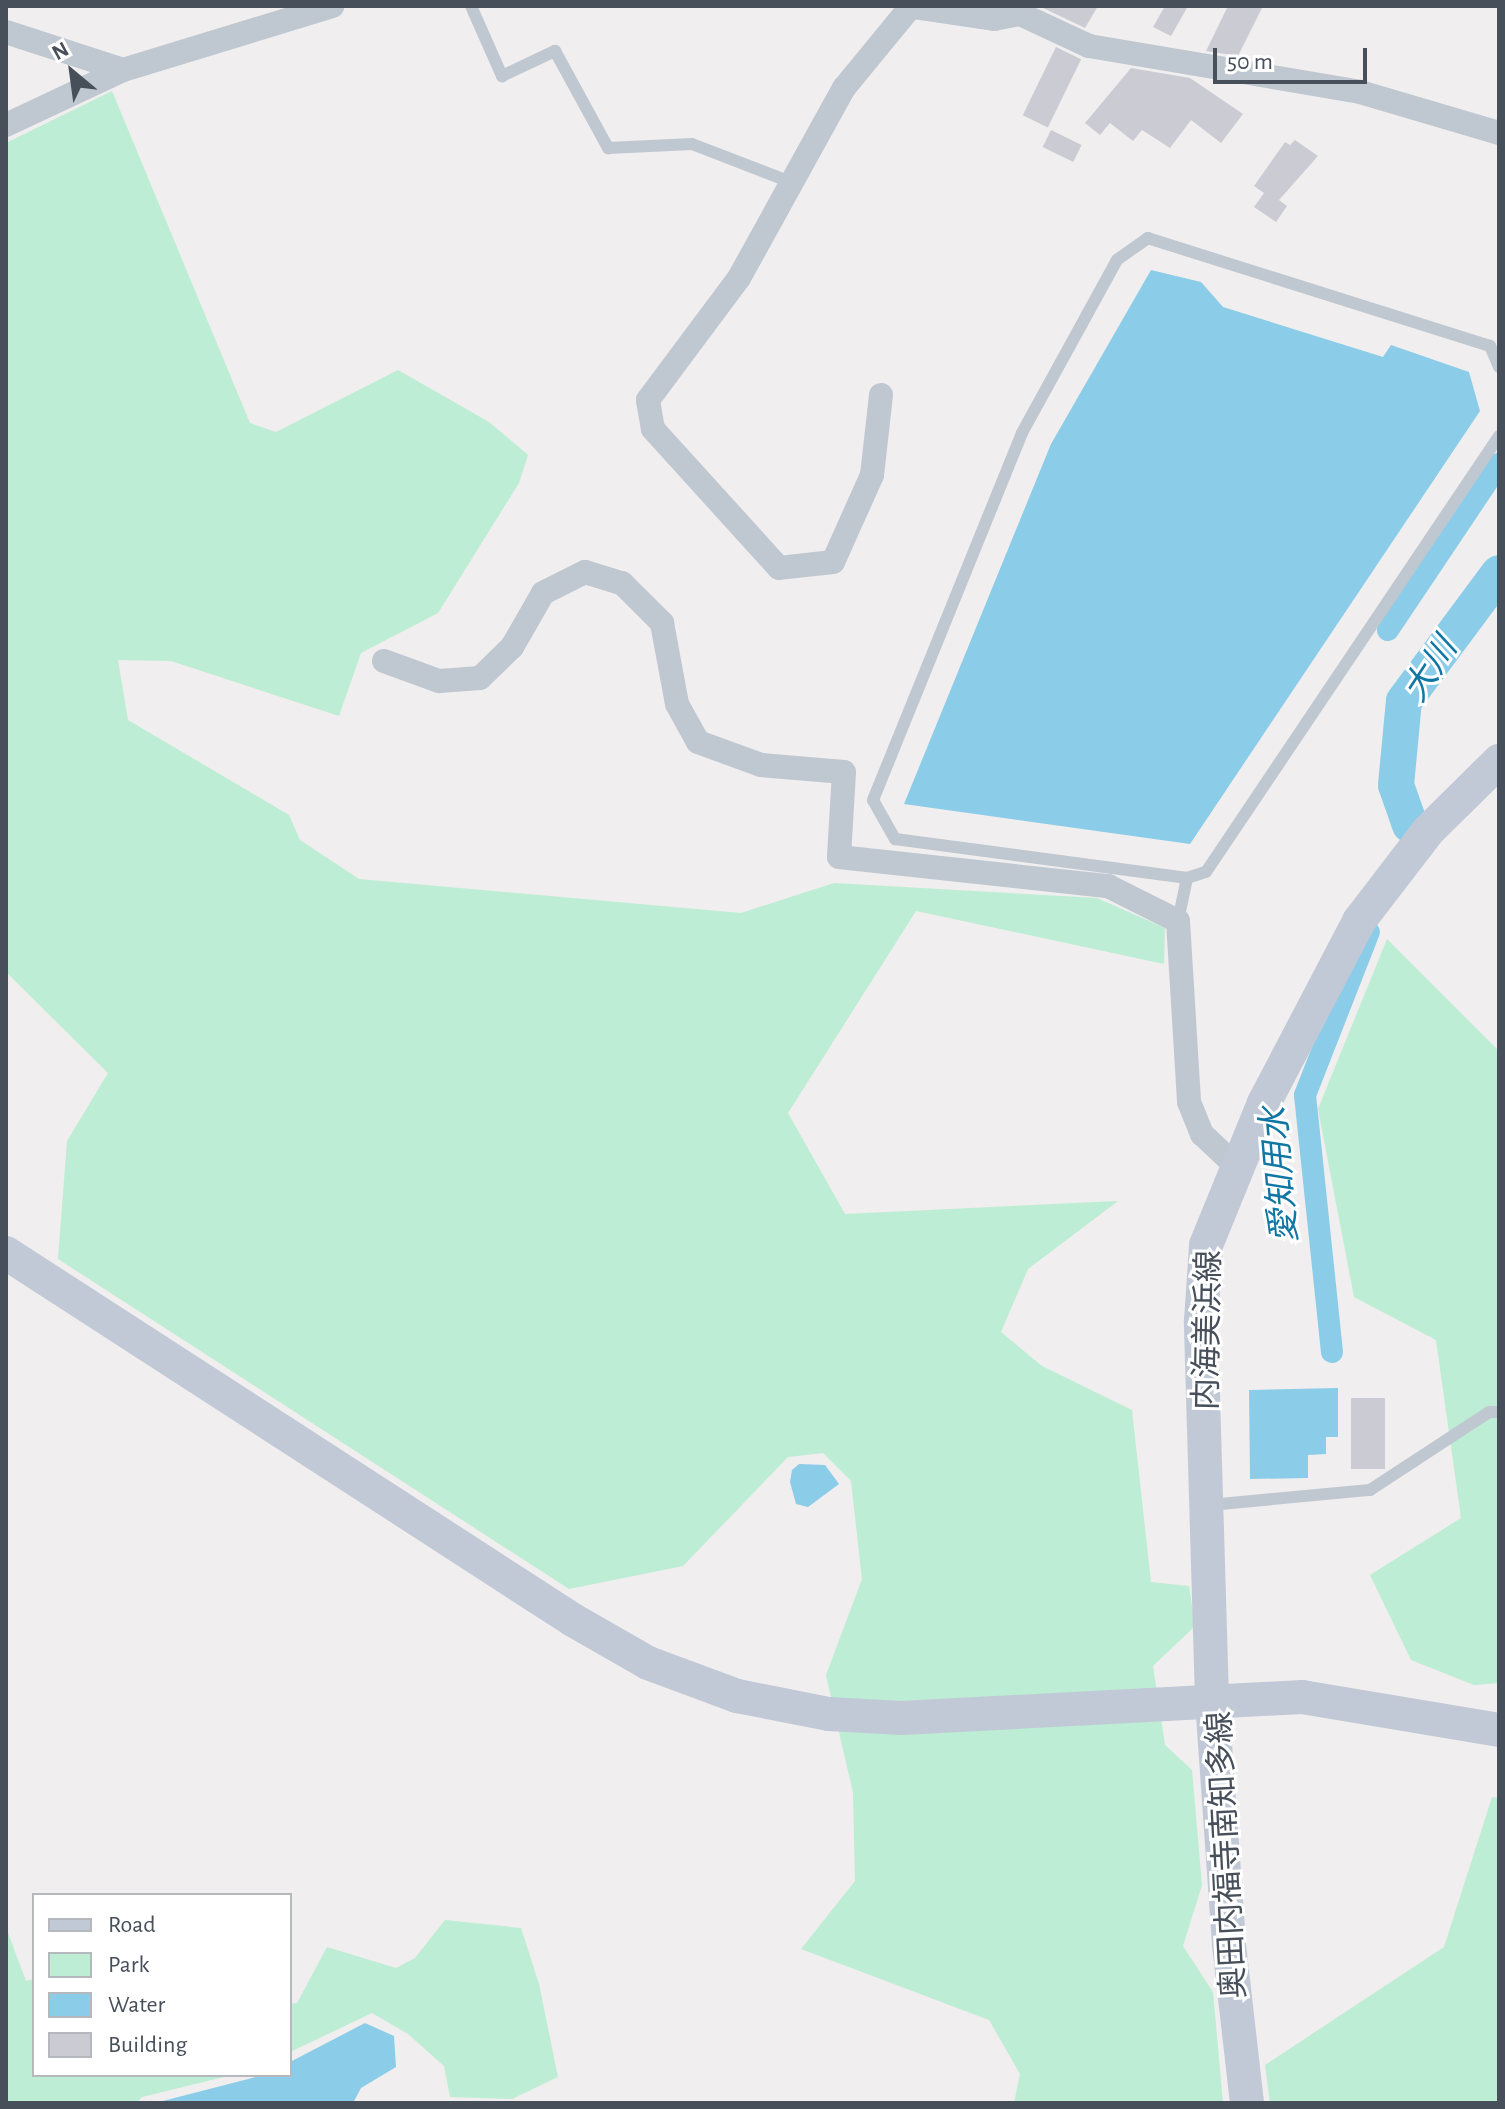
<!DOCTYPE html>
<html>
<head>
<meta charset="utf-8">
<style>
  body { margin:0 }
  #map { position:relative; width:1505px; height:2109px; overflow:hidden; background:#f0eeee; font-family:"Alegreya Sans","Noto Sans JP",sans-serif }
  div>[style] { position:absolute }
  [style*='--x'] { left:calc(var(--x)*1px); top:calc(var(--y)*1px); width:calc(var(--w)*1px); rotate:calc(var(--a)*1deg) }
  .green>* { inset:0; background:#bdedd4 }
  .water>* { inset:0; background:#8bcce9 }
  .canal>* { height:22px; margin:-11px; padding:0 11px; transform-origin:11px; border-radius:11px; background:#8bcce9 }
  .river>* { height:36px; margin:-18px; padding:0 18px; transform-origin:18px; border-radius:18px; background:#8bcce9 }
  .building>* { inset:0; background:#cbccd3; transform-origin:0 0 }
  .lane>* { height:12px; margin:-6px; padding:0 6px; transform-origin:6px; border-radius:6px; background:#bfc7d0 }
  .street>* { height:24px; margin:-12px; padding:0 12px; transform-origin:12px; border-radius:12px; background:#bfc7d0 }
  .secondary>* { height:34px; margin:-17px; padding:0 17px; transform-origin:17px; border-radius:17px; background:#c1c9d6 }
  span { translate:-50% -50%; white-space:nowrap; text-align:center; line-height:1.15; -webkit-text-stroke:6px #fff; paint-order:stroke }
  .street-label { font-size:32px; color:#474f5b }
  .water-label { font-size:34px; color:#1076a4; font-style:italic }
  .frame { position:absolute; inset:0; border:8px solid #474f5b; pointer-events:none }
  .legend { position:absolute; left:32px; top:1893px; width:260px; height:184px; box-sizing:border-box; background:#fff; border:2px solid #b5b9bd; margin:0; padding:10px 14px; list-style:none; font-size:24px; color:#474f5b }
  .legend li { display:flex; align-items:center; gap:16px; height:40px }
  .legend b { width:40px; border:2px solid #b5b9bd }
  .north { position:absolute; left:32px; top:32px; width:80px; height:80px; -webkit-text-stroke:6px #fff; paint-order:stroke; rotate:331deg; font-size:22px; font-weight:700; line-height:32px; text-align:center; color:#474f5b }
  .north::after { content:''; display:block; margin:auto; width:28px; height:36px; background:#474f5b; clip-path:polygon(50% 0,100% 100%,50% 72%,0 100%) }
  .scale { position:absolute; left:1213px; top:48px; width:154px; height:36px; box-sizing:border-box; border:4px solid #474f5b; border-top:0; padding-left:10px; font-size:24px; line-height:28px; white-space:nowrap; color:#474f5b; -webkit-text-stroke:6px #fff; paint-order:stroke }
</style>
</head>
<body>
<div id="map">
  <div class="green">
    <div style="clip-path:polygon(112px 91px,250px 423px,276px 432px,398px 370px,489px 422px,528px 455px,519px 483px,438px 613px,361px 653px,339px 716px,171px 661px,118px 660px,128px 720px,289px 815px,300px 840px,359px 879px,741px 913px,834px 883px,1097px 898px,1165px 928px,1164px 964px,916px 911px,788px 1113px,845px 1214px,1118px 1201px,1028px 1269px,1001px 1332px,1042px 1366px,1132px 1410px,1151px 1582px,1189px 1586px,1195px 1626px,1153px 1666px,1165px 1745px,1192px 1770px,1202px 1885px,1183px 1946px,1213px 1992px,1223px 2103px,1014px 2103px,1020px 2074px,989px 2020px,801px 1949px,855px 1881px,853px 1793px,826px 1675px,862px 1579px,851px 1481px,823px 1453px,788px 1457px,683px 1566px,569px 1589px,58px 1259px,67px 1141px,108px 1073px,6px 972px,6px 143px)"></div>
    <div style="clip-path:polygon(1387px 939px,1499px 1051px,1499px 1683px,1474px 1685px,1411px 1660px,1370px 1575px,1461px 1518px,1436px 1340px,1354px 1297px,1318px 1109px)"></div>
    <div style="clip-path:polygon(1492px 1797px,1499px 1798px,1499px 2103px,1270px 2103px,1265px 2065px,1444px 1947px)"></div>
    <div style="clip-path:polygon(445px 1920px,521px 1928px,539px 1984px,558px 2077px,512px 2099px,450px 2097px,444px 2066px,408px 2034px,372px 2013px,290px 2052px,290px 2004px,297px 2003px,327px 1947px,396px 1968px,415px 1958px)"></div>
    <div style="clip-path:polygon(7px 1930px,26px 1981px,34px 1979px,34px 2075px,232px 2075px,142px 2097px,136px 2103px,6px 2103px)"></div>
  </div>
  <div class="water">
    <div style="clip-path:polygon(1151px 270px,1201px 282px,1223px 307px,1383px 357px,1391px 345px,1469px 372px,1480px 411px,1190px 844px,904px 804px,1051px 444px)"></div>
    <div style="clip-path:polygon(1338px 1388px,1338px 1437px,1326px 1437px,1326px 1454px,1308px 1455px,1308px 1478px,1250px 1479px,1249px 1390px)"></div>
    <div style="clip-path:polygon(799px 1464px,825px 1465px,839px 1484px,808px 1507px,796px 1504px,790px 1482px,792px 1470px)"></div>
    <div style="clip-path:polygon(365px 2023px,394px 2036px,396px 2067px,361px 2088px,353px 2103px,155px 2103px,264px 2075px,290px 2075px,290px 2062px)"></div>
  </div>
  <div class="canal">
    <div style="--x:1388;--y:630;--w:200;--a:-56.2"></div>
    <div style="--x:1332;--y:1352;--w:258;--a:-96"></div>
    <div style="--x:1305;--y:1095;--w:175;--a:-68.6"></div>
  </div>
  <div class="river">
    <div style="--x:1410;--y:825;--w:42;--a:-109.3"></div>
    <div style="--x:1396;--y:785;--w:84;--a:-84.6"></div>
    <div style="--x:1404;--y:701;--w:159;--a:-53.4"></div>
  </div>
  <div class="building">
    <div style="clip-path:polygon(1039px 6px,1098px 6px,1085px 28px)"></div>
    <div style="clip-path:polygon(1165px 6px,1188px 6px,1171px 36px,1153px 27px)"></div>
    <div style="clip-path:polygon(1228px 6px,1263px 6px,1238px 56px,1206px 51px)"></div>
    <div style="left:1056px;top:47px;width:28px;height:76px;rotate:26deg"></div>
    <div style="clip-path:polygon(1131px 68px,1190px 78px,1243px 114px,1221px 143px,1191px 120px,1170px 148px,1142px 130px,1133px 141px,1110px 123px,1100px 135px,1085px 123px)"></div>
    <div style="left:1051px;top:130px;width:34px;height:19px;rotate:26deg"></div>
    <div style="clip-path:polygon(1295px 140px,1318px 156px,1279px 200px,1287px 206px,1276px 222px,1254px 207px,1264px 193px,1254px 186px,1285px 142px,1290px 145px)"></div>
    <div style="left:1351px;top:1398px;width:34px;height:71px"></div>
  </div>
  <div class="lane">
    <div style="--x:471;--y:6;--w:77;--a:66.1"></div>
    <div style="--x:502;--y:76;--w:59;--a:-25.3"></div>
    <div style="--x:555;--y:51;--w:111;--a:61.3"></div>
    <div style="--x:608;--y:148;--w:84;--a:-2.7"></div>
    <div style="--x:692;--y:144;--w:108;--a:21.1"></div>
    <div style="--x:1499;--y:367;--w:23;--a:-113"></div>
    <div style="--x:1490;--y:346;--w:359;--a:-162.5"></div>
    <div style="--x:1148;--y:238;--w:38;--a:145"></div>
    <div style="--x:1117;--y:260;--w:197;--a:118.8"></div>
    <div style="--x:1022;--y:433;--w:396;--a:112.1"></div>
    <div style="--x:873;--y:800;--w:45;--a:60.6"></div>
    <div style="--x:895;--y:839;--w:295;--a:7.6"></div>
    <div style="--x:1187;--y:878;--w:20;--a:-18"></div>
    <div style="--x:1206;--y:872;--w:525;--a:-56.1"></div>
    <div style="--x:1178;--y:921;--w:44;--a:-78.2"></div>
    <div style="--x:1210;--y:1505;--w:161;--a:-5.4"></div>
    <div style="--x:1370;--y:1490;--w:142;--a:-33.2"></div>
    <div style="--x:1489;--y:1412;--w:10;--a:0"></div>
  </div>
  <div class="street">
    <div style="--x:906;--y:6;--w:89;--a:8.4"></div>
    <div style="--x:994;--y:19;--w:26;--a:-11"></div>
    <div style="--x:1020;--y:14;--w:76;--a:24.9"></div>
    <div style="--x:1089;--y:46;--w:275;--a:9.6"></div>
    <div style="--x:1360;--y:92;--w:145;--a:16.4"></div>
    <div style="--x:6;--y:32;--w:123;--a:18"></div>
    <div style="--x:6;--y:125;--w:129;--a:-25.2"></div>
    <div style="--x:123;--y:70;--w:219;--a:-17"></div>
    <div style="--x:881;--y:395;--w:81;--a:96.4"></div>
    <div style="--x:872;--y:475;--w:95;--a:114.1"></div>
    <div style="--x:833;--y:562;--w:54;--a:173.7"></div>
    <div style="--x:779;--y:568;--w:188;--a:-132.2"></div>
    <div style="--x:653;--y:429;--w:29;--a:-100"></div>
    <div style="--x:648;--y:400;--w:152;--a:-53.3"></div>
    <div style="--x:739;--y:278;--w:217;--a:-61.1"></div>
    <div style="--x:844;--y:88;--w:102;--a:-50.6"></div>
    <div style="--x:384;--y:661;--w:59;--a:20"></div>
    <div style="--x:439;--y:681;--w:41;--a:-4.2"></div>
    <div style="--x:480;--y:678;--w:45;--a:-44.1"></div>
    <div style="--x:512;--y:647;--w:62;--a:-60.1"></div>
    <div style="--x:543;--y:593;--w:47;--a:-26.6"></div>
    <div style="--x:585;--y:572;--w:39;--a:17"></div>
    <div style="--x:622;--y:583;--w:57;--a:45"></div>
    <div style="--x:662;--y:623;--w:82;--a:79.5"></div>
    <div style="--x:677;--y:704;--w:43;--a:61.1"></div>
    <div style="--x:698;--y:742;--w:67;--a:20.1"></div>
    <div style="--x:761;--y:765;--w:83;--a:4.8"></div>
    <div style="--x:844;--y:772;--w:85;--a:93.4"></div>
    <div style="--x:839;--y:857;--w:271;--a:6.2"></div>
    <div style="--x:1108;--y:886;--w:78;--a:26.6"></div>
    <div style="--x:1178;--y:921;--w:181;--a:86.5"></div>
    <div style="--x:1189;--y:1102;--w:35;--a:68"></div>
    <div style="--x:1202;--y:1134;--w:48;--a:43.3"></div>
  </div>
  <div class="secondary">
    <div style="--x:6;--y:1253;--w:675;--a:32.91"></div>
    <div style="--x:573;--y:1620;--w:86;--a:29.8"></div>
    <div style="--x:648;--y:1663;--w:95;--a:20.3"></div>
    <div style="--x:737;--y:1696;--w:94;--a:11.1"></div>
    <div style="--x:829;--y:1714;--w:72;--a:3.2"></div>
    <div style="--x:901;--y:1718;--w:402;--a:-3"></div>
    <div style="--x:1302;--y:1697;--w:200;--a:9.5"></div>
    <div style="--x:1247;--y:2103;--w:160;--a:-96.5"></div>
    <div style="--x:1229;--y:1944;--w:246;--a:-94"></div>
    <div style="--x:1212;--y:1699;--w:378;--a:-91.7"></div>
    <div style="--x:1201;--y:1321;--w:76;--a:-86.2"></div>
    <div style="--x:1206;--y:1245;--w:153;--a:-67.8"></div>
    <div style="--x:1264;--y:1103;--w:205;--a:-62.4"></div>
    <div style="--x:1359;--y:921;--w:113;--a:-52.5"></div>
    <div style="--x:1428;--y:831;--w:100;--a:-44.6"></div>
  </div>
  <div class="street-label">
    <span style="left:1208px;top:1330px;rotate:-89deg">内海美浜線</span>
    <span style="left:1227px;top:1855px;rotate:-93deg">奥田内福寺南知多線</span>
  </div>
  <div class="water-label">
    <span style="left:1431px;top:670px;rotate:-57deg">大川</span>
    <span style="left:1281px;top:1175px;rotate:-95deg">愛知用水</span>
  </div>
  <div class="frame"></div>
  <ul class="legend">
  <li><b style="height:10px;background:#c1c9d6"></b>Road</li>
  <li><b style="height:22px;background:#bdedd4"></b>Park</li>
  <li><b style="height:22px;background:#8bcce9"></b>Water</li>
  <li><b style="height:22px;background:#cbccd3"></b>Building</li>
  </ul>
  <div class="north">N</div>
  <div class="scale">50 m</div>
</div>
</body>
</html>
